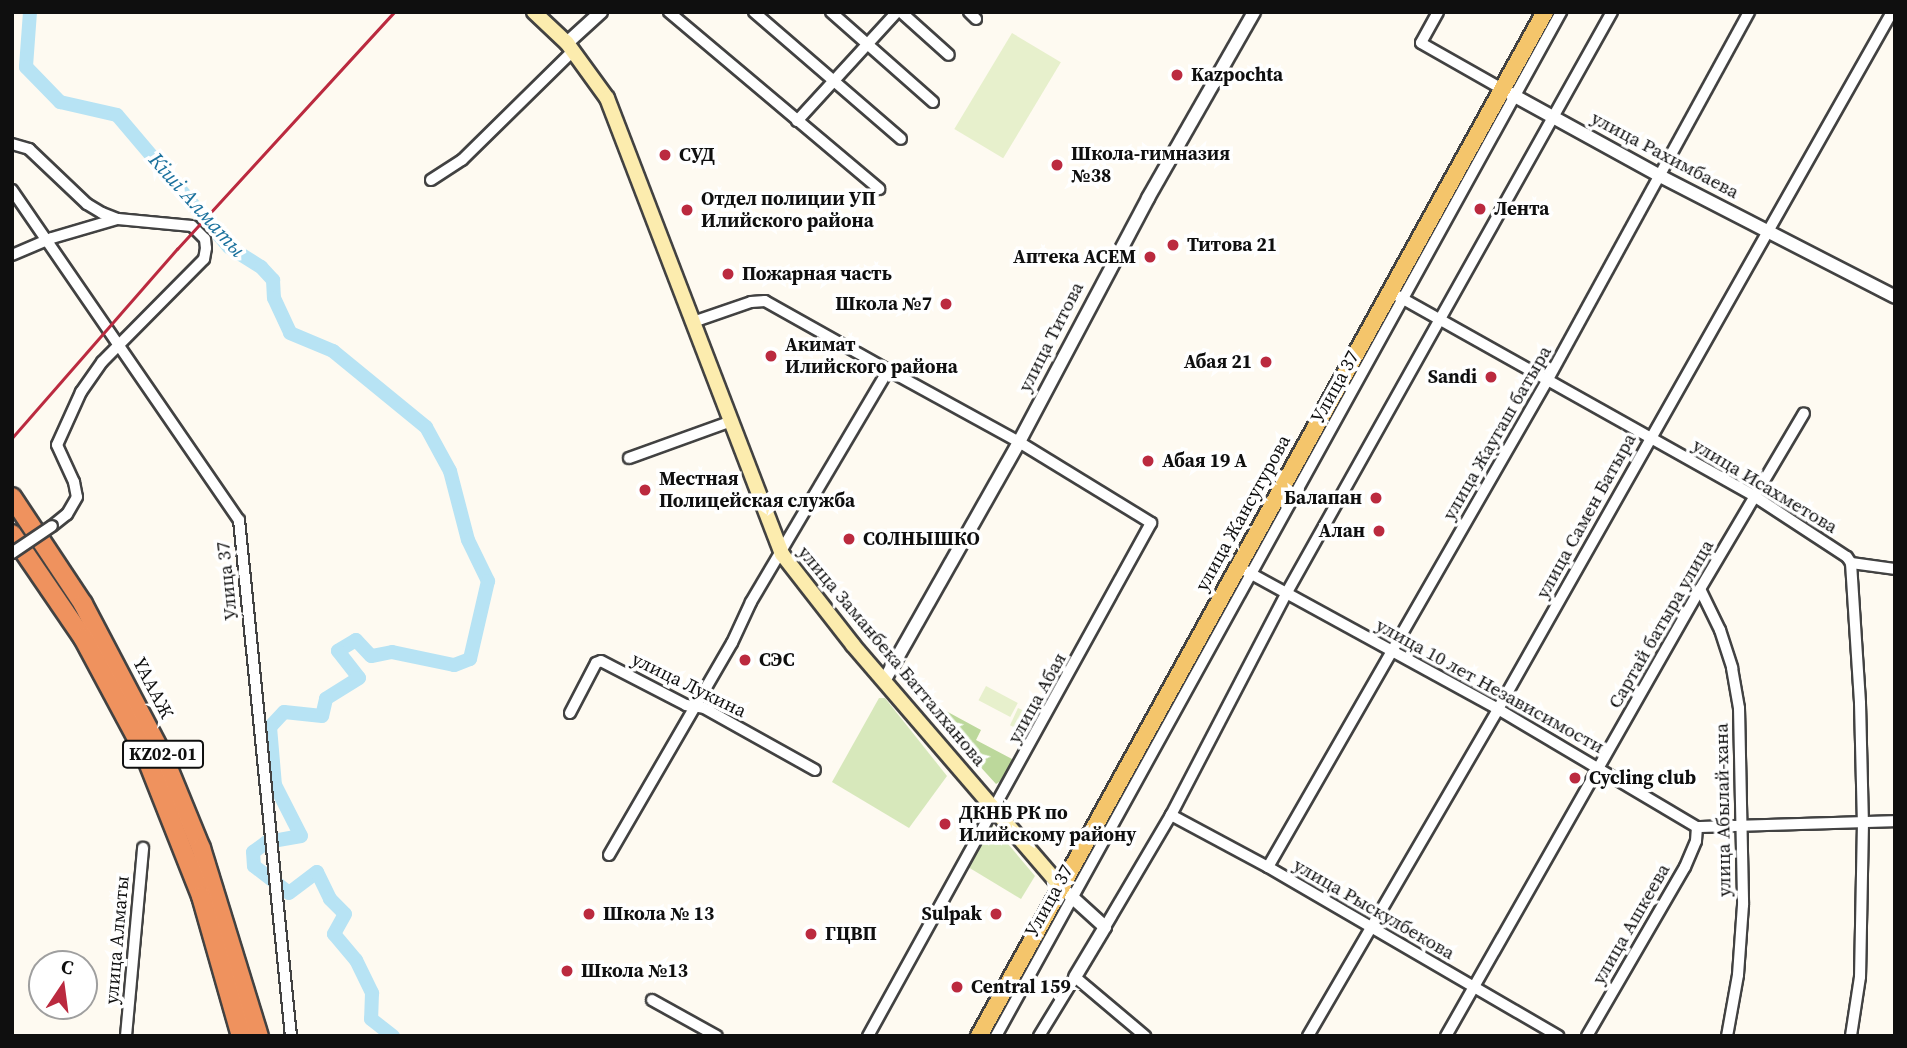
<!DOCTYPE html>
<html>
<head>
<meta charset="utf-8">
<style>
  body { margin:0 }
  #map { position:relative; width:1907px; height:1048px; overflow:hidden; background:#fefaf1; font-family:"Source Serif 4",serif }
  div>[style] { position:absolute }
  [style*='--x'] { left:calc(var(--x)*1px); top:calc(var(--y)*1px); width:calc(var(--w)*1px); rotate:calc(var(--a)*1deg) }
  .green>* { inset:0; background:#d7e8bb }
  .forest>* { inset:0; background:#bcd89b }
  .pitch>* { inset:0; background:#e7f0cc; transform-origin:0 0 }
  .river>* { height:14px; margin:-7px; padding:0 7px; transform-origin:7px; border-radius:7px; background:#b7e3f4 }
  .roads { filter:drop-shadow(2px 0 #424242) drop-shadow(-2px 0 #424242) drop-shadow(0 2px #424242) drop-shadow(0 -2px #424242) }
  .minor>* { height:10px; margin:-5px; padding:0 5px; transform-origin:5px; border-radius:5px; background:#fff }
  .tertiary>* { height:12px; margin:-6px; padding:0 6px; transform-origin:6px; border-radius:6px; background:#fff }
  .secondary>* { height:14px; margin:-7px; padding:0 7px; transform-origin:7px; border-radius:7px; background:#fcecae }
  .primary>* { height:16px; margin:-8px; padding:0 8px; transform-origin:8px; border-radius:8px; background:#f4c56b }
  .motorway>* { height:18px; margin:-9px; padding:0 9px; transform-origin:9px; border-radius:9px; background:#ef925e }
  .rail>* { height:2.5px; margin:-1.25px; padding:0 1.25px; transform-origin:1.25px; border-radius:1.25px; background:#bb2a3f }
  .bridges { filter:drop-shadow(2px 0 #424242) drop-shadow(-2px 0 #424242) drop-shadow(0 2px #424242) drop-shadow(0 -2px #424242) }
  .minor-bridge>* { height:10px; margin:-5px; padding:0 5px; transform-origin:5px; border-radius:5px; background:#fff }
  .dots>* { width:19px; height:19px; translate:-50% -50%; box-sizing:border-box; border:4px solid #fff; border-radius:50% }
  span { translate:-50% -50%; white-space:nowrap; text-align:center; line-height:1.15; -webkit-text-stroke:7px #fff; paint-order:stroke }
  .shield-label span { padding:2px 5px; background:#fff; border:2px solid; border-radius:5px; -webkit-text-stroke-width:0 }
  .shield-label { font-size:18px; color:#0f0f0f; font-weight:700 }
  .poi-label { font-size:19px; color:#0f0f0f; font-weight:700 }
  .left { translate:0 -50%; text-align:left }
  .right { translate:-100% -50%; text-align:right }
  .street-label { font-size:19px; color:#0f0f0f }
  .water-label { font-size:21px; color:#1b719d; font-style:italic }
  .frame { position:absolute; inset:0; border:14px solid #0f0f0f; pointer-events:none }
  .north { position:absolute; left:28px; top:950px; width:70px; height:70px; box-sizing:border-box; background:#fff; border:2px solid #9f9f9f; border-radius:50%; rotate:13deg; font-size:19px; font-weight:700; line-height:28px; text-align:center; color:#0f0f0f }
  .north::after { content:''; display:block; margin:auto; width:24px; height:32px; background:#bb2a3f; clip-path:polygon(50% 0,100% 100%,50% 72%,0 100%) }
</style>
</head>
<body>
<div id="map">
  <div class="green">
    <div style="clip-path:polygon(879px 698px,885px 698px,947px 776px,909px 828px,832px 782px)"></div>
    <div style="clip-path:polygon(992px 825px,1035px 876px,1021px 899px,968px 867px)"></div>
  </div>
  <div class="forest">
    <div style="clip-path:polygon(946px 711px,981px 730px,976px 740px,1012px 759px,1014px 764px,1004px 779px,996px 784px,936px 718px,939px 712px)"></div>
  </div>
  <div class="pitch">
    <div style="left:1012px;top:33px;width:57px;height:112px;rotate:31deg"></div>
    <div style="left:986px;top:686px;width:36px;height:16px;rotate:28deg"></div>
    <div style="left:1018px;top:708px;width:19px;height:19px;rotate:25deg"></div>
  </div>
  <div class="river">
    <div style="--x:30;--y:12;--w:55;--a:94.2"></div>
    <div style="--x:26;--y:67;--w:49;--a:45.8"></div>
    <div style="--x:60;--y:102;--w:58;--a:12.8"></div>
    <div style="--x:117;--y:115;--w:173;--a:49.7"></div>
    <div style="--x:229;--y:247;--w:38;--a:32"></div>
    <div style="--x:261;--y:267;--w:18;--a:47"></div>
    <div style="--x:273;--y:280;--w:18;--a:87"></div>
    <div style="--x:274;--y:298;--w:38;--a:65"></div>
    <div style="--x:290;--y:333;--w:47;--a:22.7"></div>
    <div style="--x:333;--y:351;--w:120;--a:39.3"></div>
    <div style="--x:426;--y:427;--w:50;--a:61.4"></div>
    <div style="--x:450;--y:471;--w:71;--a:75.4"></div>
    <div style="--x:468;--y:540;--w:46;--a:64"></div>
    <div style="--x:488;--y:581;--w:80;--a:103"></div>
    <div style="--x:470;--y:659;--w:17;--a:159"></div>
    <div style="--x:454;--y:665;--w:63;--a:-168.2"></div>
    <div style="--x:392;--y:652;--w:21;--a:169"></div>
    <div style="--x:371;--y:656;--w:22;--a:-133"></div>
    <div style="--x:356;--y:640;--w:21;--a:149"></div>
    <div style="--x:338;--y:651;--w:34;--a:52"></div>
    <div style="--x:359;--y:678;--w:39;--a:148"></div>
    <div style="--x:326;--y:699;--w:17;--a:103"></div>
    <div style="--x:322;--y:716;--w:38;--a:-174"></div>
    <div style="--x:284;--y:712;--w:21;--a:133"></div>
    <div style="--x:270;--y:727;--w:58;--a:85.1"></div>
    <div style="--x:275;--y:785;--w:57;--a:63"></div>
    <div style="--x:301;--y:836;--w:35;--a:170"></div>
    <div style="--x:267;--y:842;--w:17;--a:144"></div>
    <div style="--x:253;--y:852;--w:14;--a:86"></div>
    <div style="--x:254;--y:866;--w:44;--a:37.6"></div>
    <div style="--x:289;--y:893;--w:35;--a:-37"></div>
    <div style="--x:317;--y:872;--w:30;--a:64"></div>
    <div style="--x:330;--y:899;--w:21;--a:45"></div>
    <div style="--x:345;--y:914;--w:23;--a:119"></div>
    <div style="--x:334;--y:934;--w:34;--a:50"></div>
    <div style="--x:356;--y:960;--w:37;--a:64"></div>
    <div style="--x:372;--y:993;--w:26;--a:92"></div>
    <div style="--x:371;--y:1019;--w:28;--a:38"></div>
  </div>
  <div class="roads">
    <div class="minor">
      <div style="--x:669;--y:12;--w:275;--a:40.1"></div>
      <div style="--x:754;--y:12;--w:194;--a:40.8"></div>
      <div style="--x:831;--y:12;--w:136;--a:41.4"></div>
      <div style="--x:901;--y:12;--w:64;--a:41.9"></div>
      <div style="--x:969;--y:12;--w:10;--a:45"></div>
      <div style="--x:1438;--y:12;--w:35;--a:119"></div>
      <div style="--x:1421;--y:43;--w:93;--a:29.6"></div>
      <div style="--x:797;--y:121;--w:148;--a:-47.5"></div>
      <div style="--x:12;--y:144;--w:18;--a:16"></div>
      <div style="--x:29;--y:149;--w:80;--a:43.5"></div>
      <div style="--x:87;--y:204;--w:17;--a:31"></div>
      <div style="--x:102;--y:213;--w:17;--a:21"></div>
      <div style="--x:118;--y:219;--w:74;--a:5.4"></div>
      <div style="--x:192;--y:226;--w:18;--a:45"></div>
      <div style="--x:205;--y:239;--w:9;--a:84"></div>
      <div style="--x:206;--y:248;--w:11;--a:100"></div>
      <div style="--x:204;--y:259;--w:145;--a:134.7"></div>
      <div style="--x:102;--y:362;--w:37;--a:125"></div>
      <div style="--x:81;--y:392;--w:58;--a:114.4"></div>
      <div style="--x:57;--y:445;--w:41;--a:65.3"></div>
      <div style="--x:74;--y:482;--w:15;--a:79"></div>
      <div style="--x:77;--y:497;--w:20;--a:120"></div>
      <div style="--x:67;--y:514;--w:19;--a:141"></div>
      <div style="--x:431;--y:180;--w:37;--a:-33"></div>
      <div style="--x:462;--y:160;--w:156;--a:-44.5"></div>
      <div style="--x:12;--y:190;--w:401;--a:55.5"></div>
      <div style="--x:239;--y:520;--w:519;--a:84.25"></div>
      <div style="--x:12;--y:255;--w:43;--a:-23"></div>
      <div style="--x:52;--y:238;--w:68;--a:-16.3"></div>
      <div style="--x:1398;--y:296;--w:408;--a:29.3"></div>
      <div style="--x:1754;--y:496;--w:111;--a:33.3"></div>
      <div style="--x:1847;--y:557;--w:7;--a:56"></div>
      <div style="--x:1851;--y:563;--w:140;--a:86.3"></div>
      <div style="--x:1860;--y:703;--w:119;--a:88.6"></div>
      <div style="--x:1863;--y:822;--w:155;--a:91.1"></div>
      <div style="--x:1860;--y:977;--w:60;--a:98.7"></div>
      <div style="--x:693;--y:322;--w:61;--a:-19"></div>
      <div style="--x:751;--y:302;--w:14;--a:-4"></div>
      <div style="--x:765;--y:301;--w:141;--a:29.3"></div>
      <div style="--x:629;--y:458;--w:106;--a:-19.8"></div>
      <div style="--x:1851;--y:563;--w:44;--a:7.8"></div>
      <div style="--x:1237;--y:566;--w:298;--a:28.7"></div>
      <div style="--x:1498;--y:709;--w:231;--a:30.7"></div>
      <div style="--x:1697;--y:827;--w:198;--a:-1.7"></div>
      <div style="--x:1700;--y:589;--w:46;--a:64"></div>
      <div style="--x:1720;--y:630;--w:40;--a:72"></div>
      <div style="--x:1732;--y:668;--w:41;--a:80.1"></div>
      <div style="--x:1739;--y:708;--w:197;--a:88.8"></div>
      <div style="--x:1743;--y:905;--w:70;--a:94.1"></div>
      <div style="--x:1738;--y:975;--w:62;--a:100.2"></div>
      <div style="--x:570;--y:713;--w:56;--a:-62.5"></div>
      <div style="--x:596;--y:663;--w:5;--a:-22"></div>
      <div style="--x:601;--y:661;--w:96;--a:27.4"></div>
      <div style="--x:686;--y:705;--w:18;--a:9"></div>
      <div style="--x:704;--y:708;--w:127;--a:29.2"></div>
      <div style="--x:1171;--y:815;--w:110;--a:28.2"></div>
      <div style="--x:1268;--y:867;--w:336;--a:30.2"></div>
      <div style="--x:609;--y:855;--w:245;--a:-59.9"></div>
      <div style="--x:732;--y:643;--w:45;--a:-65.1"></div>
      <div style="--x:751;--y:602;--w:269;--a:-59.4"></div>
      <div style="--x:888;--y:370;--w:149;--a:28.8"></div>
      <div style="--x:1019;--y:442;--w:155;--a:31.5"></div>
      <div style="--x:1151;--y:523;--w:586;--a:118.88"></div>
      <div style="--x:1268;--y:867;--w:560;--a:-60.14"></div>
      <div style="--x:1547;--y:381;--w:421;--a:-61.3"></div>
      <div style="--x:1105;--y:927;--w:130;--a:-59.5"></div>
      <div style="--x:1171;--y:815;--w:249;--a:-62.5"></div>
      <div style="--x:1286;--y:594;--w:667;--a:-60.75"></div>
      <div style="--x:652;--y:1000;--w:74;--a:29"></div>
      <div style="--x:126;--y:1036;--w:189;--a:-84.8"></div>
      <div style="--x:996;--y:1036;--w:1170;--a:-61.11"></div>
      <div style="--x:1039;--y:1036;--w:69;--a:-58.6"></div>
      <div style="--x:1075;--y:977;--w:92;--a:40.1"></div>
      <div style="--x:1308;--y:1036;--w:378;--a:-59.8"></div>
      <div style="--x:1498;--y:709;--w:801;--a:-60.52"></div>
      <div style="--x:1446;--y:1036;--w:514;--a:-60.39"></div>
      <div style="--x:1700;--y:589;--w:204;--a:-59.4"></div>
      <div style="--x:1587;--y:1036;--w:195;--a:-59.9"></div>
      <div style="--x:1685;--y:867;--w:28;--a:-67"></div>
      <div style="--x:1696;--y:841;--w:14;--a:-86"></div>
    </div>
    <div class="tertiary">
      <div style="--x:567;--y:43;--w:46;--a:-42.4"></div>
      <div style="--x:1502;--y:89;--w:180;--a:28.8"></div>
      <div style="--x:1660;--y:176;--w:264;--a:27.2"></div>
      <div style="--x:884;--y:681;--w:274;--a:-60.5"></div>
      <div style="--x:1019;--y:442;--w:276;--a:-62.1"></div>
      <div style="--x:1148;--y:198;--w:214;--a:-60.3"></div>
      <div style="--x:1062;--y:888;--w:58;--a:42.2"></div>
      <div style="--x:1105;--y:927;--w:58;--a:121"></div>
    </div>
    <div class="secondary">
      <div style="--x:534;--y:12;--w:45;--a:43.2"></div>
      <div style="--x:567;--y:43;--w:68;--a:54"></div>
      <div style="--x:607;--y:98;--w:488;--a:69"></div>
      <div style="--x:782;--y:554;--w:115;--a:52"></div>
      <div style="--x:853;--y:645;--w:321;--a:49.3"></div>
    </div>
    <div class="primary">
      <div style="--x:979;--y:1036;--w:1170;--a:-61.07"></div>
    </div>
    <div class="motorway">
      <div style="--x:12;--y:497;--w:128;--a:56.4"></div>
      <div style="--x:83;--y:604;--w:174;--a:62.3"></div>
      <div style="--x:164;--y:758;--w:97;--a:67.7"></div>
      <div style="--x:201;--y:848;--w:197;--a:72.9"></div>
      <div style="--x:12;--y:534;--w:126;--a:55.7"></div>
      <div style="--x:83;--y:638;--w:129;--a:61.8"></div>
      <div style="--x:144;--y:752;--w:155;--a:68.4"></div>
      <div style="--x:201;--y:896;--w:146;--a:74.1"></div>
    </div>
  </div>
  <div class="rail">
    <div style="--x:12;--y:438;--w:251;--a:-48.9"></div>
    <div style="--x:177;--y:249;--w:321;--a:-47.5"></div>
  </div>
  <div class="bridges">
    <div class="minor-bridge">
      <div style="--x:12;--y:553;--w:48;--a:-34"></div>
    </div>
  </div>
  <div class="dots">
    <div style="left:1177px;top:75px;background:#bb2a3f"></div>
    <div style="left:665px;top:155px;background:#bb2a3f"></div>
    <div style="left:1057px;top:165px;background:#bb2a3f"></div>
    <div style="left:1480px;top:209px;background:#bb2a3f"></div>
    <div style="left:687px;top:210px;background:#bb2a3f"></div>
    <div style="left:1173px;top:245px;background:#bb2a3f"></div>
    <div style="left:1150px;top:257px;background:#bb2a3f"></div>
    <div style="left:728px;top:274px;background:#bb2a3f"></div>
    <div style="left:946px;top:304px;background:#bb2a3f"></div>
    <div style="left:771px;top:356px;background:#bb2a3f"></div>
    <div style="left:1266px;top:362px;background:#bb2a3f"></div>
    <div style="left:1491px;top:377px;background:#bb2a3f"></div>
    <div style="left:1148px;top:461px;background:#bb2a3f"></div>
    <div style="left:645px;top:490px;background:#bb2a3f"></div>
    <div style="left:1376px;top:498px;background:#bb2a3f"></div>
    <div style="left:1379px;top:531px;background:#bb2a3f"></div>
    <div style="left:849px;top:539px;background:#bb2a3f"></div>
    <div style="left:745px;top:660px;background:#bb2a3f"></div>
    <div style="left:1575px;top:778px;background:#bb2a3f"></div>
    <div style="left:945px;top:824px;background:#bb2a3f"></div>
    <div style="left:589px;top:914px;background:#bb2a3f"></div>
    <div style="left:996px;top:914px;background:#bb2a3f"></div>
    <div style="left:811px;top:934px;background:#bb2a3f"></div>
    <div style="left:567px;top:971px;background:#bb2a3f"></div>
    <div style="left:957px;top:987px;background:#bb2a3f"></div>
  </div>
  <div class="shield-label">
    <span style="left:163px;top:754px">KZ02-01</span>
  </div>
  <div class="poi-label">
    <span class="left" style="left:1191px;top:75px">Kazpochta</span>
    <span class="left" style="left:1071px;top:165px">Школа-гимназия<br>№38</span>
    <span class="left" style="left:679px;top:155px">СУД</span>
    <span class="left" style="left:701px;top:210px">Отдел полиции УП<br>Илийского района</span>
    <span class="left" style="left:1494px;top:209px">Лента</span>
    <span class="left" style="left:1187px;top:245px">Титова 21</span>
    <span class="right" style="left:1136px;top:257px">Аптека АСЕМ</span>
    <span class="left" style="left:742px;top:274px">Пожарная часть</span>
    <span class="right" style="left:932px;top:304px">Школа №7</span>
    <span class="left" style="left:785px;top:356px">Акимат<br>Илийского района</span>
    <span class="right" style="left:1252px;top:362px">Абая 21</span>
    <span class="right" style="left:1477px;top:377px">Sandi</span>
    <span class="left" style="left:1162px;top:461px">Абая 19 А</span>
    <span class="left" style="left:659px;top:490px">Местная<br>Полицейская служба</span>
    <span class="right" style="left:1362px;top:498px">Балапан</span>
    <span class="right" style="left:1365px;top:531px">Алан</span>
    <span class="left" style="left:863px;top:539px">СОЛНЫШКО</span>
    <span class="left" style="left:759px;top:660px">СЭС</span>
    <span class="left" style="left:1589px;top:778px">Cycling club</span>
    <span class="left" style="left:959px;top:824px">ДКНБ РК по<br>Илийскому району</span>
    <span class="left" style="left:603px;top:914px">Школа № 13</span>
    <span class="right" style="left:982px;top:914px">Sulpak</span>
    <span class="left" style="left:825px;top:934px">ГЦВП</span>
    <span class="left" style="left:581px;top:971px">Школа №13</span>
    <span class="left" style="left:971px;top:987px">Central 159</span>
  </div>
  <div class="street-label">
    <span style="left:1665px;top:155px;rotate:28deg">улица Рахимбаева</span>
    <span style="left:1051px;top:337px;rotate:-63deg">улица Титова</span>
    <span style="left:1335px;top:387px;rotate:-61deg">Улица 37</span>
    <span style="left:1497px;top:433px;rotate:-60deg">улица Жаугаш батыра</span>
    <span style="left:1765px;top:486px;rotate:31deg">улица Исахметова</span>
    <span style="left:1243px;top:513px;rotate:-61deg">улица Жансугурова</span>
    <span style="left:1586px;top:516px;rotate:-61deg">улица Самен Батыра</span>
    <span style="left:227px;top:581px;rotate:-96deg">Улица 37</span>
    <span style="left:1661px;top:624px;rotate:-60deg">Сартай батыра улица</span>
    <span style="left:892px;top:656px;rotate:50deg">улица Заманбека Батталханова</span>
    <span style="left:689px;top:685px;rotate:26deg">улица Лукина</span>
    <span style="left:1490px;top:686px;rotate:29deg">улица 10 лет Независимости</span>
    <span style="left:153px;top:688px;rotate:63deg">ҮАААЖ</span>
    <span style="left:1037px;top:698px;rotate:-61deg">улица Абая</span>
    <span style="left:1723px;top:810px;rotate:-91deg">улица Абылай-хана</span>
    <span style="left:1049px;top:901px;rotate:-61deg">Улица 37</span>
    <span style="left:1374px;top:909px;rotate:30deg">улица Рыскулбекова</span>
    <span style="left:1631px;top:924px;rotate:-60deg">улица Ашкеева</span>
    <span style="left:117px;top:940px;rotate:-85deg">улица Алматы</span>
  </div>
  <div class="water-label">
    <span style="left:197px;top:205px;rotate:48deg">Кіші Алматы</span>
  </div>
  <div class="frame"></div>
  <div class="north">С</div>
</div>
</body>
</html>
